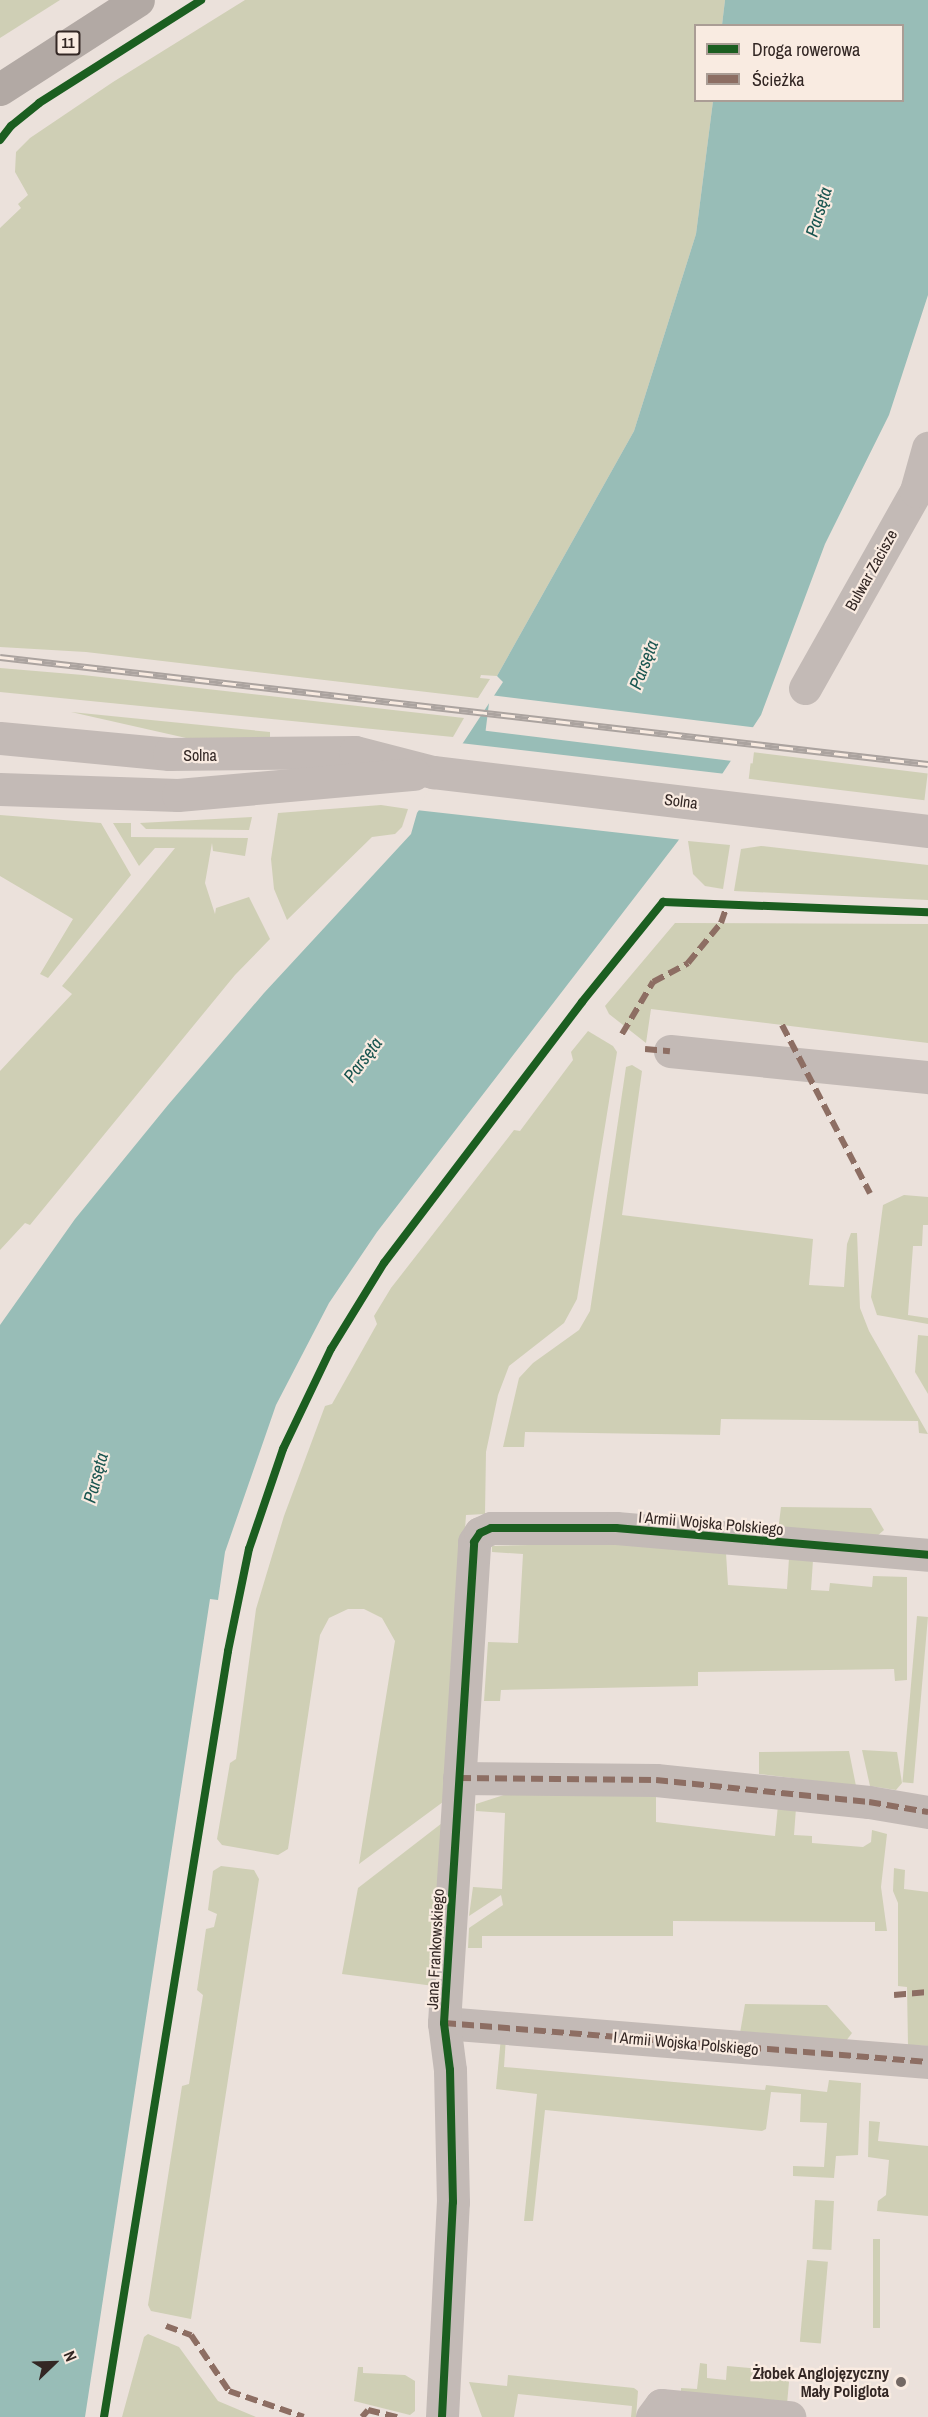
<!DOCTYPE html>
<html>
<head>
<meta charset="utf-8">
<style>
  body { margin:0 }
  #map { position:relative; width:928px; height:2417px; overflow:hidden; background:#ebe1db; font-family:"Archivo Narrow",sans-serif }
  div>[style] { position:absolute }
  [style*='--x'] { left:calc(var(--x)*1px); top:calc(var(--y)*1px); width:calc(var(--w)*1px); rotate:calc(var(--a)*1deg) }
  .green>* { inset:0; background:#cfcfb5; transform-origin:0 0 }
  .water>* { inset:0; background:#98bdb7 }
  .pier>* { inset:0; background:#ebe1db; transform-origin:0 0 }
  .minor>* { height:33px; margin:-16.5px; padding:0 16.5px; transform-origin:16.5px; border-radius:16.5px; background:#c3bab6 }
  .major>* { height:33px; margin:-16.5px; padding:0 16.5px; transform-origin:16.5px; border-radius:16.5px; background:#b2a9a4 }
  .rail>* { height:7px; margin-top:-3.5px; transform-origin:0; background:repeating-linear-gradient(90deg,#f9ebe1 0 14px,#aba39f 0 28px); box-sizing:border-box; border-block:2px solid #aba39f }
  .quiet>* { height:6px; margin-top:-3px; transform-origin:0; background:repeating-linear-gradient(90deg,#8d6e63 0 12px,transparent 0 18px) }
  .cycleway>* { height:8px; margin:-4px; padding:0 4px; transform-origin:4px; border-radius:4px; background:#1b5e20 }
  .dots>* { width:16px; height:16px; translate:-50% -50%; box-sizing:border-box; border:3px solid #f9ebe1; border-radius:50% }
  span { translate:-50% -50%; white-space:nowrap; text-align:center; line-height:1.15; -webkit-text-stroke:4.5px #f9ebe1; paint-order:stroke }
  .shield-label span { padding:2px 4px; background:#f9ebe1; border:2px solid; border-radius:4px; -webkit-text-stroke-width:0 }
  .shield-label { font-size:15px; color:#332724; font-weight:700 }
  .street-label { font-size:16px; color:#332724 }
  .poi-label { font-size:16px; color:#332724; font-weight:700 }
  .right { translate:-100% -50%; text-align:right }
  .water-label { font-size:18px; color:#195550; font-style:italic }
  .legend { position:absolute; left:694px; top:24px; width:210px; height:78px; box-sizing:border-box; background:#f9ebe1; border:2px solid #aa9d95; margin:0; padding:8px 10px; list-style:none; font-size:18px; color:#332724 }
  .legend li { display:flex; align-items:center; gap:12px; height:30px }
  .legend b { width:30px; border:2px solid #aa9d95 }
  .north { position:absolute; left:24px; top:2333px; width:60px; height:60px; -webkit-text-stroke:4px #f9ebe1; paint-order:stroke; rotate:67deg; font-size:16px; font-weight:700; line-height:24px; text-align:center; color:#332724 }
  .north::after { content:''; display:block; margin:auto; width:21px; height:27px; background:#332724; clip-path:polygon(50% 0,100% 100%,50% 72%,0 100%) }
</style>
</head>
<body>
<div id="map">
  <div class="green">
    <div style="clip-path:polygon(0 0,60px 0,0 38px)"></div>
    <div style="clip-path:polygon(245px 0,725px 0,722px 25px,696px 26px,696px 100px,713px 101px,696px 234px,634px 431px,497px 676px,481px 675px,480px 678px,490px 679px,478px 698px,86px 652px,0 647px,0 228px,21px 208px,18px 204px,28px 195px,15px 172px,16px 152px,30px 138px,113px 82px)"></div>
    <div style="clip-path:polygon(0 668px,83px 675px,464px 718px,453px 737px,0 692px)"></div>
    <div style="clip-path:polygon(71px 712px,270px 732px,270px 739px,195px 740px)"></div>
    <div style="left:752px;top:752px;width:177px;height:27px;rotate:7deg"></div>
    <div style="clip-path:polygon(381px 805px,408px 809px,402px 827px,395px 834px,372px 837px,287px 920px,274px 889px,271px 859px,278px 813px)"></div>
    <div style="clip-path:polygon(0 815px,101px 823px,131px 875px,48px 978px,40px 974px,73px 919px,0 876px)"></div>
    <div style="clip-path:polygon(252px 817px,249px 830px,146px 829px,140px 823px)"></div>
    <div style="clip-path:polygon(113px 823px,131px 823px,131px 837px,248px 838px,245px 856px,213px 851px,212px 843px,205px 883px,215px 914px,216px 908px,249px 897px,270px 939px,235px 975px,30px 1225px,25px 1223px,0 1250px,0 1071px,72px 994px,62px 986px,175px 848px,155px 848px,139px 866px)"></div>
    <div style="clip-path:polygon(688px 841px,730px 845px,723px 889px,705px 886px,693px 874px)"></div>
    <div style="clip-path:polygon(761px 846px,928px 865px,928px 900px,734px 891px,741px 849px)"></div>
    <div style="clip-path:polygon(675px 923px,928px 924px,928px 1043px,651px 1009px,646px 1043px,609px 1014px,605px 1006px)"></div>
    <div style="clip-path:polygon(588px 1031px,613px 1046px,617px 1052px,577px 1299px,564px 1323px,509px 1366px,498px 1395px,486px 1452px,485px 1514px,466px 1515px,447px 1799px,359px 1864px,395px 1641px,382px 1618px,364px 1609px,348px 1609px,329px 1618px,320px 1635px,288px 1849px,278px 1855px,222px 1845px,217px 1839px,230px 1763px,236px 1759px,256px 1609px,284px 1516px,325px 1406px,332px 1404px,377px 1324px,374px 1316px,391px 1288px,514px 1130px,520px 1131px,573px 1060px,571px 1052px)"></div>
    <div style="clip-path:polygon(632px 1065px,642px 1071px,622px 1215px,813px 1239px,809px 1285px,844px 1287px,847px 1244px,851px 1233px,857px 1233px,860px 1308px,869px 1331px,928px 1434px,919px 1433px,918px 1421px,721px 1419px,720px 1435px,525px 1432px,524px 1447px,503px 1447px,519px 1378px,533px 1363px,579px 1330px,590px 1311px,626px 1067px)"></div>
    <div style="clip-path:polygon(904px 1195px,928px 1197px,928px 1225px,923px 1225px,922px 1246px,913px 1246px,908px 1315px,928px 1318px,928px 1324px,877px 1315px,871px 1297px,883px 1205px)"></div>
    <div style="clip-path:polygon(918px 1335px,928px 1336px,928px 1394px,915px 1372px)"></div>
    <div style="clip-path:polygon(781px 1507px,871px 1508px,884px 1530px,876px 1537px,778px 1531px)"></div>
    <div style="clip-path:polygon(614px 1543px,726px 1553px,728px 1585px,787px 1589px,789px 1558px,813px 1560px,811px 1590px,829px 1591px,830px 1583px,872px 1587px,873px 1576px,907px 1577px,907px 1680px,895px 1681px,894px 1669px,698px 1672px,698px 1686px,501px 1690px,500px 1701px,484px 1701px,488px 1642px,518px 1643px,523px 1554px,492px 1552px,492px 1546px)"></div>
    <div style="left:917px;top:1616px;width:11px;height:167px;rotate:5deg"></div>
    <div style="clip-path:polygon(862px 1750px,897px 1752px,902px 1783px,896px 1790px,870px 1786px)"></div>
    <div style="clip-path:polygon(849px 1751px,856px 1786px,759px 1774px,759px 1752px)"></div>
    <div style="clip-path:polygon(516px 1791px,656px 1794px,656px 1822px,775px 1836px,778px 1805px,796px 1808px,794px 1835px,812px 1836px,812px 1843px,863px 1847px,871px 1842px,872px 1830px,887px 1834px,881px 1887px,887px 1931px,875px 1931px,875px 1922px,673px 1921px,673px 1936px,482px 1936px,482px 1948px,468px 1948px,469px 1928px,503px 1905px,501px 1895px,469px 1916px,473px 1887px,502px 1889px,505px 1813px,476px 1811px,476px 1804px)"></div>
    <div style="clip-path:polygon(446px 1820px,434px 1986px,342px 1974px,358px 1888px)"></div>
    <div style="clip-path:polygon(221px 1866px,254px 1870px,259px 1879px,191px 2319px,151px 2311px,148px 2305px,182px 2086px,189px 2084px,203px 1995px,197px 1990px,206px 1929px,214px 1927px,217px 1914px,208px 1910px,213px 1871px)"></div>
    <div style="clip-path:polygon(894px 1868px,905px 1870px,904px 1889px,928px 1892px,928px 2046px,908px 2045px,907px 1987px,898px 1986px,898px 1903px,893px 1891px)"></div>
    <div style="clip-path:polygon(745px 2004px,827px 2005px,852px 2033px,846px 2041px,740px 2033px)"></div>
    <div style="clip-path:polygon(501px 2037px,506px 2037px,504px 2067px,765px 2090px,766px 2085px,827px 2092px,829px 2080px,861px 2083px,858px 2155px,836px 2156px,834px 2178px,793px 2176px,793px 2166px,824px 2167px,827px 2123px,800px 2122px,801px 2094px,771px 2092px,766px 2129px,762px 2131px,545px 2110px,533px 2221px,524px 2221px,537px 2094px,496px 2089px)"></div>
    <div style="clip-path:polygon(869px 2121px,880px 2122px,878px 2141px,928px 2146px,928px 2216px,877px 2211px,878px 2201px,886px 2195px,889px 2160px,868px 2157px)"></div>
    <div style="left:815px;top:2200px;width:19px;height:49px;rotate:3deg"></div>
    <div style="left:873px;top:2239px;width:7px;height:89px"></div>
    <div style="left:807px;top:2260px;width:21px;height:82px;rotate:5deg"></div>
    <div style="clip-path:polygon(148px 2334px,179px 2347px,218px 2401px,256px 2417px,122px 2417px,144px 2337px)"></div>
    <div style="clip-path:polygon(700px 2363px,707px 2364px,707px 2378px,726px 2380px,727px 2366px,782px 2371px,789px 2382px,787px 2404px,681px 2393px,681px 2388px,697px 2389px)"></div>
    <div style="clip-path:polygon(358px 2367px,363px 2367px,363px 2373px,405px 2375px,415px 2381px,415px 2411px,410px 2415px,354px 2401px)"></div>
    <div style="clip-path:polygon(508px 2375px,634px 2388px,638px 2391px,636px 2417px,631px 2417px,632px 2406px,518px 2394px,514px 2417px,482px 2417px,469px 2382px,507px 2386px)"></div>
  </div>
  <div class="water">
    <div style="clip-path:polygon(725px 0,928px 0,928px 295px,889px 415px,825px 544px,761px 715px,678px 841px,377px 1232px,329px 1303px,276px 1405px,225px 1552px,218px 1600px,210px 1599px,85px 2417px,0 2417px,0 1325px,75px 1219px,168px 1105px,264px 993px,411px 834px,417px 813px,503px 682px,497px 676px,634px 431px,696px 234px,713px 101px,902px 100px,902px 26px,722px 25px)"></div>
  </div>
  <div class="pier">
    <div style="left:490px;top:695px;width:269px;height:36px;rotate:7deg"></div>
    <div style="clip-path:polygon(460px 743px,726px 774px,683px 840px,416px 810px)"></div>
  </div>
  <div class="minor">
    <div style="--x:805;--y:688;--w:226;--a:-60.6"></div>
    <div style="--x:916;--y:491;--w:45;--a:-74.4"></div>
    <div style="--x:0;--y:738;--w:170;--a:5.4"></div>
    <div style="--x:169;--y:754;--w:186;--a:-0.6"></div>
    <div style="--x:355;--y:752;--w:81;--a:14.4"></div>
    <div style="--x:433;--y:772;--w:499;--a:6.8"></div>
    <div style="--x:0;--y:789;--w:178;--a:1.9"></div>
    <div style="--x:178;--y:795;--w:237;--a:-5.1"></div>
    <div style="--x:670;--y:1051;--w:259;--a:5.8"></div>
    <div style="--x:459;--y:1778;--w:197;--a:0.6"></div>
    <div style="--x:656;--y:1780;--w:214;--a:5.9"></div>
    <div style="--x:869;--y:1802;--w:60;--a:9.6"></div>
    <div style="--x:444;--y:2023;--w:486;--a:4.6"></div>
    <div style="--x:442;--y:2417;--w:215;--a:-87.1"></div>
    <div style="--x:453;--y:2202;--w:132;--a:-91.3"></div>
    <div style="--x:450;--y:2070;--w:47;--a:-97.3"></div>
    <div style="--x:444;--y:2023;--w:482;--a:-86.4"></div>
    <div style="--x:474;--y:1542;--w:11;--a:-56"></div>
    <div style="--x:480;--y:1533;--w:12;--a:-24"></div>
    <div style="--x:491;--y:1528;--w:125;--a:0"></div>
    <div style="--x:616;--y:1528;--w:313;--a:4.9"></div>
    <div style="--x:652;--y:2417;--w:15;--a:-53"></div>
    <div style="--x:661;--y:2405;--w:129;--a:5.4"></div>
  </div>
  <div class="major">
    <div style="--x:0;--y:89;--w:164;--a:-32.8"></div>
  </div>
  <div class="rail">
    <div style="--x:0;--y:657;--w:934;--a:6.58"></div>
  </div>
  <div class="quiet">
    <div style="--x:782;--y:1025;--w:190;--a:62.4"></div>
    <div style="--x:622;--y:1034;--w:61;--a:-59.2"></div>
    <div style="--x:653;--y:982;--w:40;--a:-28"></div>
    <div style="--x:688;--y:963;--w:52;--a:-50.5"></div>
    <div style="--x:721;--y:923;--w:18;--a:-71"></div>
    <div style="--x:645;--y:1049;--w:25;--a:5"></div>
    <div style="--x:459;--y:1778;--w:197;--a:0.6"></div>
    <div style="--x:656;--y:1780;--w:214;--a:5.9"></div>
    <div style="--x:869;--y:1802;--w:60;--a:9.6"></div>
    <div style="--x:894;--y:1995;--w:34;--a:-5"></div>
    <div style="--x:444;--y:2023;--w:486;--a:4.6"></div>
    <div style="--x:166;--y:2326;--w:27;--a:20"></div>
    <div style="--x:191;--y:2335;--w:68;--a:55.8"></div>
    <div style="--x:229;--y:2391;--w:79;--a:19.1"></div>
    <div style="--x:362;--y:2417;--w:9;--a:-49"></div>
    <div style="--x:368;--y:2410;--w:30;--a:14"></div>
  </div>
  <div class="cycleway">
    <div style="--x:0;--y:140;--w:18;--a:-52"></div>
    <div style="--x:11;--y:126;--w:36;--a:-39"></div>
    <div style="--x:39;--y:103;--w:192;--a:-32.4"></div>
    <div style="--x:104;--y:2417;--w:776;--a:-80.8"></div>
    <div style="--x:228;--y:1651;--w:104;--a:-78.4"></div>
    <div style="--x:249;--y:1549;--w:106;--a:-71.2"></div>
    <div style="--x:283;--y:1449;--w:111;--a:-64.4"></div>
    <div style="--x:331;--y:1349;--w:101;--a:-58.4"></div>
    <div style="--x:384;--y:1263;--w:328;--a:-52.8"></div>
    <div style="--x:582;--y:1002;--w:129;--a:-51"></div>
    <div style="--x:663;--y:902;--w:265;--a:2.2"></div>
    <div style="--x:442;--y:2417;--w:215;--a:-87.1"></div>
    <div style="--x:453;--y:2202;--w:132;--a:-91.3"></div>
    <div style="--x:450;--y:2070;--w:47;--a:-97.3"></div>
    <div style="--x:444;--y:2023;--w:482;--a:-86.4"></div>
    <div style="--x:474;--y:1542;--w:11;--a:-56"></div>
    <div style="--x:480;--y:1533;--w:12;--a:-24"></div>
    <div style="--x:491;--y:1528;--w:125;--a:0"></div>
    <div style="--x:616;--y:1528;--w:313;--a:4.9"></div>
  </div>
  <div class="dots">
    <div style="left:901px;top:2382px;background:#736864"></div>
  </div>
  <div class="shield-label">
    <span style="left:68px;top:43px">11</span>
  </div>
  <div class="street-label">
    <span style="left:871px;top:570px;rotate:-61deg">Bulwar Zacisze</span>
    <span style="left:200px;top:755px">Solna</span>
    <span style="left:681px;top:801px;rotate:7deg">Solna</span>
    <span style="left:711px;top:1523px;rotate:5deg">I Armii Wojska Polskiego</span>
    <span style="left:435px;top:1949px;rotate:-87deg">Jana Frankowskiego</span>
    <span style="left:686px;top:2043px;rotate:5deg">I Armii Wojska Polskiego</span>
  </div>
  <div class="poi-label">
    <span class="right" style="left:889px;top:2382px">Żłobek Anglojęzyczny<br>Mały Poliglota</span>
  </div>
  <div class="water-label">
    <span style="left:819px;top:212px;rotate:-73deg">Parsęta</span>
    <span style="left:644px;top:665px;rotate:-69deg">Parsęta</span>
    <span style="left:363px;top:1060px;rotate:-53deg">Parsęta</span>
    <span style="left:96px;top:1478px;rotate:-75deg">Parsęta</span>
  </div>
  <ul class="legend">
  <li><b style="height:8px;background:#1b5e20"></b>Droga rowerowa</li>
  <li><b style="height:8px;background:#8d6e63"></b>Ścieżka</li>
  </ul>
  <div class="north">N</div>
</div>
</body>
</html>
